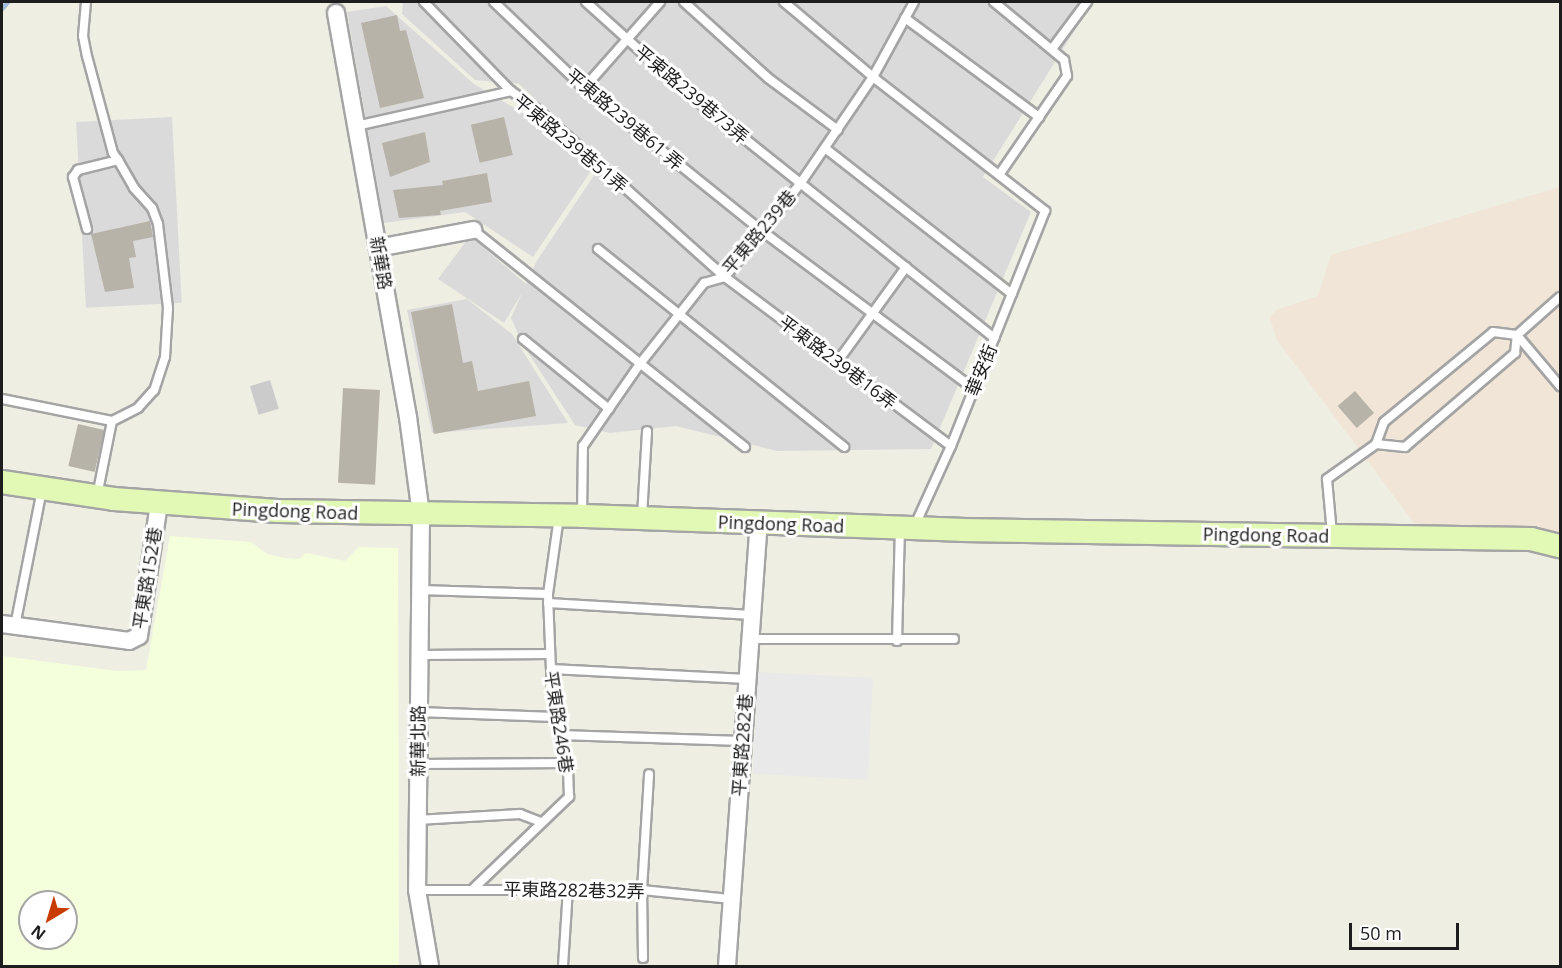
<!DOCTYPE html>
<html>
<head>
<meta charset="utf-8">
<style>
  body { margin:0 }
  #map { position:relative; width:1562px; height:968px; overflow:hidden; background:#eeeee3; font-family:"Open Sans","Noto Sans TC",sans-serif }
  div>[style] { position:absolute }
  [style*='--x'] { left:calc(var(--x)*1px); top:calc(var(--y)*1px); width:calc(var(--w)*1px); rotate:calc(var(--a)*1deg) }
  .residential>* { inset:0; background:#dbdada; transform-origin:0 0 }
  .education>* { inset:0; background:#f4ffdb }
  .religious>* { inset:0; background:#cbcbcb; transform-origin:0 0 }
  .military>* { inset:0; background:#f0e5d6 }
  .parking>* { inset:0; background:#e9e9e9; transform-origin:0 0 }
  .stream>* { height:4.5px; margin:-2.25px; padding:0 2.25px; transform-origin:2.25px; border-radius:2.25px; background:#a3bedc }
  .building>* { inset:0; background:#b8b3a8; transform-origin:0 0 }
  .roads { filter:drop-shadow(2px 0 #a4a4a4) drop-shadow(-2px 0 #a4a4a4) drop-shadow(0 2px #a4a4a4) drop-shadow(0 -2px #a4a4a4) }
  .lane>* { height:8px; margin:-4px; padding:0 4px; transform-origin:4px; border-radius:4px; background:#fff }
  .street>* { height:16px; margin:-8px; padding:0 8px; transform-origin:8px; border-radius:8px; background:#fff }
  .secondary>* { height:22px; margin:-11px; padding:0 11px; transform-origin:11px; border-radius:11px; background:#e2f9b6 }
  span { translate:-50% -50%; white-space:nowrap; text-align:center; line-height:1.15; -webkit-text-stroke:6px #fff; paint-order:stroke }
  .street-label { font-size:18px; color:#1d1d1d }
  .frame { position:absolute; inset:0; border:3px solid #1d1d1d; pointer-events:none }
  .north { position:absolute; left:18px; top:890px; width:60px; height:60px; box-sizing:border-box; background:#fff; border:2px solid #a5a5a5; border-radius:50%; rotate:218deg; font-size:16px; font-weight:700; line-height:24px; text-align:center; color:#1d1d1d }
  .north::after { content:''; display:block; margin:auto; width:21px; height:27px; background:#c83c02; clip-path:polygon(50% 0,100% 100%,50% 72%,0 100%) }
  .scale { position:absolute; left:1349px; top:923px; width:110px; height:27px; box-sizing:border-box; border:3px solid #1d1d1d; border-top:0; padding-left:8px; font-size:18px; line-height:21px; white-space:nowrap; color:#1d1d1d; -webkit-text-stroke:4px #fff; paint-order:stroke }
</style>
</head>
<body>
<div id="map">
  <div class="residential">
    <div style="clip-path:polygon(403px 2px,1084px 2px,1085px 14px,983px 177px,1031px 212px,931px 449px,777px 451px,676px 426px,610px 433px,575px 425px,523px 345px,511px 318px,522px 293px,504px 323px,438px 279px,470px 236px,526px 284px,536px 262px,603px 162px,519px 84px,475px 80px,402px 14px)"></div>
    <div style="clip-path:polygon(386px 6px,474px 84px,526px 115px,593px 168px,533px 257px,465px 212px,384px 223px,347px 12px)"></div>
    <div style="left:172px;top:117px;width:186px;height:96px;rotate:87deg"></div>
    <div style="clip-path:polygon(467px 299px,512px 334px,568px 423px,432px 433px,407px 310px)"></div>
  </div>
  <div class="education">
    <div style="clip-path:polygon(evenodd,170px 536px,251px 542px,267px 554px,284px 558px,299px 559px,306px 553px,345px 561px,359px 547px,398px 548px,399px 966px,2px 966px,2px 656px,117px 671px,146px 670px,170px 536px,30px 902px,66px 902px,66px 938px,30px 938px,30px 902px)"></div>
  </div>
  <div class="religious">
    <div style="left:270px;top:380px;width:30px;height:21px;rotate:73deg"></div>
  </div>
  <div class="military">
    <div style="clip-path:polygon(1560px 187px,1560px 536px,1414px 523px,1277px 340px,1270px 318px,1276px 310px,1318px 296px,1331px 255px)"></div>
  </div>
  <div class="parking">
    <div style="left:873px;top:678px;width:102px;height:115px;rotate:93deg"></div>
  </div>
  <div class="stream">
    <div style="--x:2;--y:8;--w:8;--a:-50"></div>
  </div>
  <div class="building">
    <div style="clip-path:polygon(397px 15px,400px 31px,406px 30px,424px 98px,380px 108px,361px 23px)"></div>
    <div style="left:504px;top:117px;width:39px;height:34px;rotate:77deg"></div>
    <div style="clip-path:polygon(425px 132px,430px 162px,390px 177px,382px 143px)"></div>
    <div style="clip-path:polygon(487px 173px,492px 202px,440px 211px,441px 215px,399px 218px,393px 190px,443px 185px,442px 181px)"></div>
    <div style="clip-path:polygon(150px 221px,153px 237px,133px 241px,136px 257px,129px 258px,134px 288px,105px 292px,91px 234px)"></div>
    <div style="clip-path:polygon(452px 304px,463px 363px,472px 361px,478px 391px,529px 381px,536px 416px,434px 434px,411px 312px)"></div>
    <div style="left:343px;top:388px;width:37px;height:95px;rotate:3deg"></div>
    <div style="left:1355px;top:391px;width:29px;height:23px;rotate:49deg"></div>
    <div style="left:78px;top:424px;width:27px;height:43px;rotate:13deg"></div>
  </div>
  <div class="roads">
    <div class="lane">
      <div style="--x:86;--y:2;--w:34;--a:95"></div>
      <div style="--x:83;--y:36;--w:20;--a:79"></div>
      <div style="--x:87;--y:56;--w:100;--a:75"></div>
      <div style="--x:113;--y:153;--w:9;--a:54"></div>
      <div style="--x:424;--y:2;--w:124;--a:45.7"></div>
      <div style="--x:511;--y:91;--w:33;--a:35"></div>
      <div style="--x:538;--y:110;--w:251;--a:41.8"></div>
      <div style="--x:725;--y:277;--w:282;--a:36.8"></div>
      <div style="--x:494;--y:2;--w:124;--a:43.7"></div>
      <div style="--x:584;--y:88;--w:228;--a:38.8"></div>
      <div style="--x:762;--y:231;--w:264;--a:36.7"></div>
      <div style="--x:586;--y:2;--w:133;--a:42"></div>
      <div style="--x:685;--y:91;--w:396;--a:38.6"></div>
      <div style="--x:684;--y:2;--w:113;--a:42.1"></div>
      <div style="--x:768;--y:78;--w:87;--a:36.6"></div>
      <div style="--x:784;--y:2;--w:116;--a:40.1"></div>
      <div style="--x:873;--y:77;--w:218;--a:37.9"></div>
      <div style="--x:1045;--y:211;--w:253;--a:111.8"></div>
      <div style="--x:951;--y:446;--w:87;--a:114.5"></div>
      <div style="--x:994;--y:2;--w:91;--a:39.6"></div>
      <div style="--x:1064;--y:60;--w:16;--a:79"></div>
      <div style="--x:1067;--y:76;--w:120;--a:124.5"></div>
      <div style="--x:905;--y:18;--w:167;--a:36.5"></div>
      <div style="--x:1052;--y:49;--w:59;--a:-53.3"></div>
      <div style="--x:584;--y:88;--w:115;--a:-48.5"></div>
      <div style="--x:356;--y:126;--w:159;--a:-12.7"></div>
      <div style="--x:825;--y:148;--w:237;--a:38"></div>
      <div style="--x:87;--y:229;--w:54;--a:-105.1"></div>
      <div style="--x:73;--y:177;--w:9;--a:-54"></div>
      <div style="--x:78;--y:170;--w:41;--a:-14"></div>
      <div style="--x:118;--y:160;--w:32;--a:60"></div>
      <div style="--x:134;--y:188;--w:27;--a:48"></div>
      <div style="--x:152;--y:208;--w:17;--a:69"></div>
      <div style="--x:158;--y:224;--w:85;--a:83.2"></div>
      <div style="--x:168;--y:308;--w:49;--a:93.5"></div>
      <div style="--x:165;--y:357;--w:35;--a:108"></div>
      <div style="--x:154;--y:390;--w:24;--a:132"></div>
      <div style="--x:138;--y:408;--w:29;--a:153"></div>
      <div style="--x:112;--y:421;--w:76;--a:101.3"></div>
      <div style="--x:473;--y:230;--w:348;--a:38.6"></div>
      <div style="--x:598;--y:249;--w:316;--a:38.8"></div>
      <div style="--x:523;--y:339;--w:111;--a:39.1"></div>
      <div style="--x:838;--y:361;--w:116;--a:-54.1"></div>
      <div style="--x:2;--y:399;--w:112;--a:11.3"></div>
      <div style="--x:1376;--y:444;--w:29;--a:6"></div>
      <div style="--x:1405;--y:447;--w:145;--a:-40.5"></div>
      <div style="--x:1515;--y:353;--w:18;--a:-84"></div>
      <div style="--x:1517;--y:335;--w:57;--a:-41.5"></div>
      <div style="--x:582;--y:516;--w:70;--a:-89.2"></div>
      <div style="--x:583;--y:446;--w:98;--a:-55.3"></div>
      <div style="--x:639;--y:365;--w:105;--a:-51.6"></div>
      <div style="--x:704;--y:283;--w:22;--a:-16"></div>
      <div style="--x:725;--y:277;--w:119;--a:-51.1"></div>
      <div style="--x:800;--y:184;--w:130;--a:-55.7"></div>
      <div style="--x:873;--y:77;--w:85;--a:-61.3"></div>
      <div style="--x:642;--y:516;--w:85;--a:-86.6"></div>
      <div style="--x:1332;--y:534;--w:55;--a:-95.2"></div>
      <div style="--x:1327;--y:479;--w:60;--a:-35.5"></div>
      <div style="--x:1376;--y:444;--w:23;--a:-70"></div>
      <div style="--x:1384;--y:422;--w:141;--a:-39.5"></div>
      <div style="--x:1493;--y:332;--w:24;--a:7"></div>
      <div style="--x:1517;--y:335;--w:67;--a:49.9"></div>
      <div style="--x:420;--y:590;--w:128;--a:1.8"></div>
      <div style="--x:548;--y:603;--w:204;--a:3.4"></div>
      <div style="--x:15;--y:626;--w:139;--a:-78.8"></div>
      <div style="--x:750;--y:639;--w:204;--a:0"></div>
      <div style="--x:897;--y:641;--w:112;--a:-88.5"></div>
      <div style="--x:419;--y:655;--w:131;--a:-0.4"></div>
      <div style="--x:551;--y:669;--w:196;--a:2.9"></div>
      <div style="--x:418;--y:712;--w:137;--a:2.1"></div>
      <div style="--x:560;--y:735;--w:182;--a:1.9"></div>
      <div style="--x:418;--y:764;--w:150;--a:-0.4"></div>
      <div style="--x:417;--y:820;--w:103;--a:-3.3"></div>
      <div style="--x:520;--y:814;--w:22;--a:21"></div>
      <div style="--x:474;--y:888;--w:132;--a:-43.8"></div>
      <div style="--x:569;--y:797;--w:34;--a:-92"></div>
      <div style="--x:568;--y:763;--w:70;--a:-103.2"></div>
      <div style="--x:552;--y:695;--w:101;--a:-92.3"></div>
      <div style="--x:548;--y:594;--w:78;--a:-81.9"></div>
      <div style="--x:417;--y:890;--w:225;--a:0"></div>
      <div style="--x:642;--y:890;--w:88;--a:5.8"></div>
      <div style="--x:643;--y:958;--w:68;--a:-90.8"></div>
      <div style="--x:642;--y:890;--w:116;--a:-86.5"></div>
      <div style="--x:563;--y:966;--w:77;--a:-86.3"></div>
    </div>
    <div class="street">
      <div style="--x:336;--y:13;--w:410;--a:79.9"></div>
      <div style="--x:408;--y:417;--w:99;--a:82.4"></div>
      <div style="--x:421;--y:515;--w:375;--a:90.6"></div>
      <div style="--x:417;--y:890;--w:77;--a:80.3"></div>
      <div style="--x:378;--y:248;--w:97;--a:-10.7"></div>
      <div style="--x:2;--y:624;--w:128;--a:7.6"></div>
      <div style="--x:129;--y:641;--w:11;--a:-27"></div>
      <div style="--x:139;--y:636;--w:134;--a:-81.4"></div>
      <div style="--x:727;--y:966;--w:443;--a:-85.9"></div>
    </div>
    <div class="secondary">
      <div style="--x:2;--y:482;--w:113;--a:8.6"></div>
      <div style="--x:114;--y:499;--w:164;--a:4.2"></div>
      <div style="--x:278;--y:511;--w:304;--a:0.9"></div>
      <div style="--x:582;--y:516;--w:380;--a:2.1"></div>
      <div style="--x:962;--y:530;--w:569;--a:0.91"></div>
      <div style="--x:1531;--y:539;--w:30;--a:14"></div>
    </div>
  </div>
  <div class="street-label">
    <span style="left:692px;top:94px;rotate:40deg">平東路239巷73弄</span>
    <span style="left:625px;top:119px;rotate:40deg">平東路239巷61 弄</span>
    <span style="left:571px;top:143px;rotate:40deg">平東路239巷51弄</span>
    <span style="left:759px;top:232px;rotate:-50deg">平東路239巷</span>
    <span style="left:381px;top:263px;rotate:80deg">新華路</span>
    <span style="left:838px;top:362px;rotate:37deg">平東路239巷16弄</span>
    <span style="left:981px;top:370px;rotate:-68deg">華安街</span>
    <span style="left:295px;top:511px;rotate:2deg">Pingdong Road</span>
    <span style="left:781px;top:524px;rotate:2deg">Pingdong Road</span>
    <span style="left:1266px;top:535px;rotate:1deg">Pingdong Road</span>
    <span style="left:147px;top:578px;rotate:-81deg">平東路152巷</span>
    <span style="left:559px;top:722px;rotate:81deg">平東路246巷</span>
    <span style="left:418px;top:741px;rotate:-90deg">新華北路</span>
    <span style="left:742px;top:745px;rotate:-86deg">平東路282巷</span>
    <span style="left:574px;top:890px;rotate:1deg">平東路282巷32弄</span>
  </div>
  <div class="frame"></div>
  <div class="north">N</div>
  <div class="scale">50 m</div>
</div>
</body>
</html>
